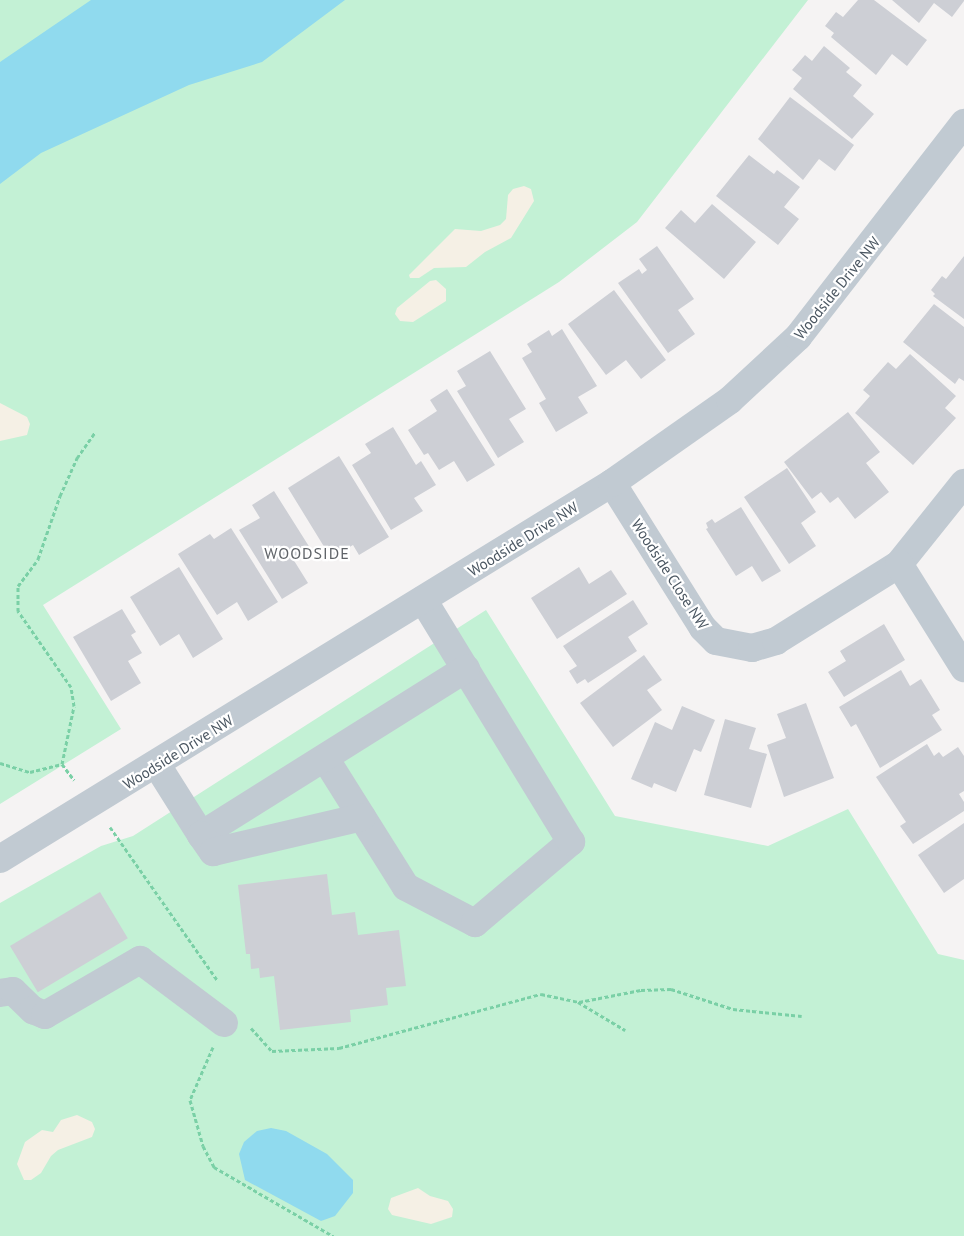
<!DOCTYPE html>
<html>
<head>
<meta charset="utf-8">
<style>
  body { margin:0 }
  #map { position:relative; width:964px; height:1236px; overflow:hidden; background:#f5f3f3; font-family:"PT Sans",sans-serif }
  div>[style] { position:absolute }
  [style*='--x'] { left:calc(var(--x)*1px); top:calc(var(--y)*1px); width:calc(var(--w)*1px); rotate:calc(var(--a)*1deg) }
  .green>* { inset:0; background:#c3f1d5 }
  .sand>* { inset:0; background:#f5f0e5 }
  .water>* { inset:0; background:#90daee }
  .building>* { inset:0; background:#cdcfd5; transform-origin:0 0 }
  .path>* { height:3px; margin-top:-1.5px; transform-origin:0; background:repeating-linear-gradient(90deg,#7ad0a6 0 4px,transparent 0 6.5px) }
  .minor>* { height:28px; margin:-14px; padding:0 14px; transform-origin:14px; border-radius:14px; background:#c1cad2 }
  span { translate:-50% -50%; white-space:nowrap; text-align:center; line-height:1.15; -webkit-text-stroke:4.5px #fff; paint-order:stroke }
  .street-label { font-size:15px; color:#4a5661 }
  .neighbourhood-label { font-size:16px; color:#5f6368; letter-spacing:1px }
</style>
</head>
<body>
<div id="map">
  <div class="green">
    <div style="clip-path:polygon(0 0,808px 0,637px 222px,559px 282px,43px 605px,121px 729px,0 804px)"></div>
    <div style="clip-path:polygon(486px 610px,615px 816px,768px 846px,848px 809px,938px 954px,964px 960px,964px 1236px,0 1236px,0 903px,101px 846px,133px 836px)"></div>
  </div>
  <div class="sand">
    <div style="clip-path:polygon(524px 186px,531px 189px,534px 201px,511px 238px,485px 252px,466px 267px,434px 268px,419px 278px,410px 278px,409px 275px,455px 229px,481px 231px,500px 225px,506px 219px,508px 195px,513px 189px)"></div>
    <div style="clip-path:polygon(436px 280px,446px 289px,446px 301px,413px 322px,400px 321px,395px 314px,397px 308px,430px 281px)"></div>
    <div style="clip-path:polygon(0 403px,27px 417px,30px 424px,27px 435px,0 441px)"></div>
    <div style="clip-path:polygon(77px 1115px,92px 1122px,95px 1129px,92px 1137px,58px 1150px,51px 1156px,41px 1173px,31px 1180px,24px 1180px,17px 1164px,25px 1142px,42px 1130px,53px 1132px,61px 1120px)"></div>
    <div style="clip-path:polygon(418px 1188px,430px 1196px,448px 1201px,453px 1209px,452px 1217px,431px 1224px,392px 1215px,388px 1209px,391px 1198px)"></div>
  </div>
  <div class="water">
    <div style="clip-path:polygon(91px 0,345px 0,262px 62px,189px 85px,41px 153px,0 184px,0 62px)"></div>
    <div style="clip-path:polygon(271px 1128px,286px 1131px,327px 1154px,353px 1180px,353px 1193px,335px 1216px,321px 1221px,245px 1180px,239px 1154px,244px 1142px,257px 1131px)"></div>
  </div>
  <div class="building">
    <div style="clip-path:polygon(858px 0,874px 0,927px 40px,907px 66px,892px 54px,876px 75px,831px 37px,834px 33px,825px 26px,836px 12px,843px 17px)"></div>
    <div style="clip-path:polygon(892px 0,964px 0,964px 1px,952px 17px,934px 3px,919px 23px)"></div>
    <div style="clip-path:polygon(824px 46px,850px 68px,846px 72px,862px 85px,853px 96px,874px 114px,852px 139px,793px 89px,802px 78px,792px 70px,805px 55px,812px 61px)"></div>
    <div style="clip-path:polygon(790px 97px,854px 145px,835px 171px,819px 159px,803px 180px,758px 139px)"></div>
    <div style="clip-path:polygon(749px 155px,774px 174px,777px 170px,800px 187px,784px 207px,799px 219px,778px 245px,716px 196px)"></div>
    <div style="clip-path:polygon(712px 204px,756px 242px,724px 279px,665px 228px,681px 210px,695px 223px)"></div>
    <div style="clip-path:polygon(657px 246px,694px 299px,678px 310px,695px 334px,668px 353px,618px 283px,639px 269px,642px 274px,647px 270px,639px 259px)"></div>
    <div style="clip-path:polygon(964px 256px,964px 319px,933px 296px,935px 294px,931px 290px,942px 276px,946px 279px)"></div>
    <div style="clip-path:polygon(614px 290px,666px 360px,641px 379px,626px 360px,606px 375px,568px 324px)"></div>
    <div style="clip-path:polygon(934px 304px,964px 327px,964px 381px,959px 378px,955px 384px,903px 342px)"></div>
    <div style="clip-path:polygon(562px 329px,597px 386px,578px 397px,588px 413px,556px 432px,539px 403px,546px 399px,522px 358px,532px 352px,527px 344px,549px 330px,552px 336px)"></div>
    <div style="clip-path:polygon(490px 351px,526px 409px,509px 419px,524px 442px,498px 458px,457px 391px,466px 386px,457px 371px)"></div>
    <div style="clip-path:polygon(910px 354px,956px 396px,945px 408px,956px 418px,913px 465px,855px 413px,870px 396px,863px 390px,888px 362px,896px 369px)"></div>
    <div style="clip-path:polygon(447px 389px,495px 465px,467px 482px,454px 461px,439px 470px,428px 453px,424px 455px,408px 430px,437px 411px,430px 400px)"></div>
    <div style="clip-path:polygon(848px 412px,880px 452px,866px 463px,889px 492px,855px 519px,838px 497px,830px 503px,821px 492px,812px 499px,784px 462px)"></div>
    <div style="clip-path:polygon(393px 427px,416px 465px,421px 461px,436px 485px,414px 498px,423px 511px,391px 530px,352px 465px,371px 453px,365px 444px)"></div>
    <div style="clip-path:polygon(339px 456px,389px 537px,359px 555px,353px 545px,331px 558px,288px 488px)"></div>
    <div style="clip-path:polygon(787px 468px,816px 512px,801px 523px,816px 546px,789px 564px,744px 497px)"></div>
    <div style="clip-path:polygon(274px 491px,310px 548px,293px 559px,308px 583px,282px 599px,239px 530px,260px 518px,252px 505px)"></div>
    <div style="clip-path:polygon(741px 507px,781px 571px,762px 582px,752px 566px,736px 576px,706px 529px,708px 528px,706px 523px,712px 519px,715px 523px)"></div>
    <div style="clip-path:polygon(231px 528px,278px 602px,248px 621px,237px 602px,217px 615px,178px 554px,210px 534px,214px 539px)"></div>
    <div style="clip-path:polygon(179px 567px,223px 639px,193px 658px,179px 634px,160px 646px,130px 597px)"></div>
    <div style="clip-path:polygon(579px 567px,589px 584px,611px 570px,627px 594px,557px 639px,531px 598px)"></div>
    <div style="clip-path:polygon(633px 600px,648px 624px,628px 637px,637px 651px,588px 683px,585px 679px,577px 684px,569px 671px,577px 666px,563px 646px)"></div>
    <div style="clip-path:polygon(122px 609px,136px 632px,131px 635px,142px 653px,128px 661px,141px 683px,111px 701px,73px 637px)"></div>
    <div style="clip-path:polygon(884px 624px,905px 660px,844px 697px,828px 672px,846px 661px,840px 651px)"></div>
    <div style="clip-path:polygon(644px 655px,662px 680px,647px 690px,662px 710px,613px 747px,580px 703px)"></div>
    <div style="clip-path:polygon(901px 670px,910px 686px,921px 679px,940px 710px,932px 715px,942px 730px,880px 768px,856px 724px,851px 727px,839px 707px)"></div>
    <div style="clip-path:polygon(806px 703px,834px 778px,784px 797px,767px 745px,786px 738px,777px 714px)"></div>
    <div style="clip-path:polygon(682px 706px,715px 720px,701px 752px,694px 749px,676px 792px,654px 783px,652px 788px,631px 779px,655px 722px,672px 730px)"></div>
    <div style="clip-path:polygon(725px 719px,756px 728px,749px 749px,767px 754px,751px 808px,704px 795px)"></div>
    <div style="clip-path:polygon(927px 744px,934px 756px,939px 752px,943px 757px,958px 747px,964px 756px,964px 791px,959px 794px,964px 802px,964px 811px,913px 844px,900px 826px,906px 822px,876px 777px)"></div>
    <div style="clip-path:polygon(964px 823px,964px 879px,944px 893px,918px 855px)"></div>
    <div style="clip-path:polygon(327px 874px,332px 915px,355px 912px,358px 935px,399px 930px,406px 986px,386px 988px,388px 1005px,350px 1010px,351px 1022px,280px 1030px,274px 976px,260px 978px,259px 968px,251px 969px,250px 954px,246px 954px,238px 885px)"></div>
    <div style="left:100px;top:892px;width:54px;height:105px;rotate:59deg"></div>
  </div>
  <div class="path">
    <div style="--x:0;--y:763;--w:31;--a:17"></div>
    <div style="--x:30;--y:772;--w:33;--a:-14"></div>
    <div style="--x:62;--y:764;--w:20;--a:53"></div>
    <div style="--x:62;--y:764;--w:59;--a:-78.3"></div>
    <div style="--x:74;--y:706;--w:19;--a:-99"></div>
    <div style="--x:71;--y:687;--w:93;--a:-124.9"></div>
    <div style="--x:18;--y:611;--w:25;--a:-90"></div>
    <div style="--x:18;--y:586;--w:34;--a:-53"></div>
    <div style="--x:38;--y:559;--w:67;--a:-70.8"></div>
    <div style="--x:60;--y:496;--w:42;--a:-65.9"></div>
    <div style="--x:77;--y:458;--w:32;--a:-55"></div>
    <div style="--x:110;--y:827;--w:187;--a:55"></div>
    <div style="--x:579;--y:1002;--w:63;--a:-11"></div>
    <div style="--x:641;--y:990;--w:30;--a:-2"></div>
    <div style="--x:671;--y:989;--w:65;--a:17.9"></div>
    <div style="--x:733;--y:1009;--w:69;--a:5.8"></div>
    <div style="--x:251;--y:1028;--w:31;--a:48"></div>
    <div style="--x:272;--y:1051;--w:67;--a:-2.6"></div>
    <div style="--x:339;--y:1048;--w:209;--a:-15"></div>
    <div style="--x:541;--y:994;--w:38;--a:12"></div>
    <div style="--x:578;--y:1002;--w:55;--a:30.8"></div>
    <div style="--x:213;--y:1047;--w:58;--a:113.5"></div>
    <div style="--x:190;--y:1100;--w:48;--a:74.2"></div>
    <div style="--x:203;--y:1146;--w:24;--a:62"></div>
    <div style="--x:214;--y:1167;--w:138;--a:30.1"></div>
  </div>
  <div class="minor">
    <div style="--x:612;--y:483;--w:171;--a:57.9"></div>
    <div style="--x:703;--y:628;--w:18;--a:45"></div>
    <div style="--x:716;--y:641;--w:37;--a:11"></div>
    <div style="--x:752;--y:648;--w:25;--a:-16"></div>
    <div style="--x:776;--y:641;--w:145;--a:-32"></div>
    <div style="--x:899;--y:564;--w:104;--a:-51.3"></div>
    <div style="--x:899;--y:564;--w:123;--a:58"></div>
    <div style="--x:325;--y:758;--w:152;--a:57.9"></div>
    <div style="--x:406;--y:887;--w:78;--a:27.6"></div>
    <div style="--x:475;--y:923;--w:126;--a:-40.2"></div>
    <div style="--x:571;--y:842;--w:284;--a:-121.4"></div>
    <div style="--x:157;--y:765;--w:83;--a:57.8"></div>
    <div style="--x:201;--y:835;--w:313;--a:-32.1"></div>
    <div style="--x:201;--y:835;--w:21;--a:55"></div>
    <div style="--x:213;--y:852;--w:153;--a:-13.2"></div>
    <div style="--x:0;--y:859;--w:718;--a:-31.57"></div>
    <div style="--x:612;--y:483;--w:144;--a:-35.1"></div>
    <div style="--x:730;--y:400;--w:93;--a:-42.8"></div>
    <div style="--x:798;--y:337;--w:271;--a:-52.2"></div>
    <div style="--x:0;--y:993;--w:13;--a:-9"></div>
    <div style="--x:13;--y:991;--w:28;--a:44"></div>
    <div style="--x:33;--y:1010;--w:13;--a:23"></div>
    <div style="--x:45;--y:1015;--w:110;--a:-30.1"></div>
    <div style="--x:140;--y:960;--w:105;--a:36.9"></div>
  </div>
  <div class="street-label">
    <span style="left:837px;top:288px;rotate:-51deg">Woodside Drive NW</span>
    <span style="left:523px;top:539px;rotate:-32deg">Woodside Drive NW</span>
    <span style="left:670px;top:574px;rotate:57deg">Woodside Close NW</span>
    <span style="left:178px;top:752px;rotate:-32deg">Woodside Drive NW</span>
  </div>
  <div class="neighbourhood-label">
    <span style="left:307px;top:553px">WOODSIDE</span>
  </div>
</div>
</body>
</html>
